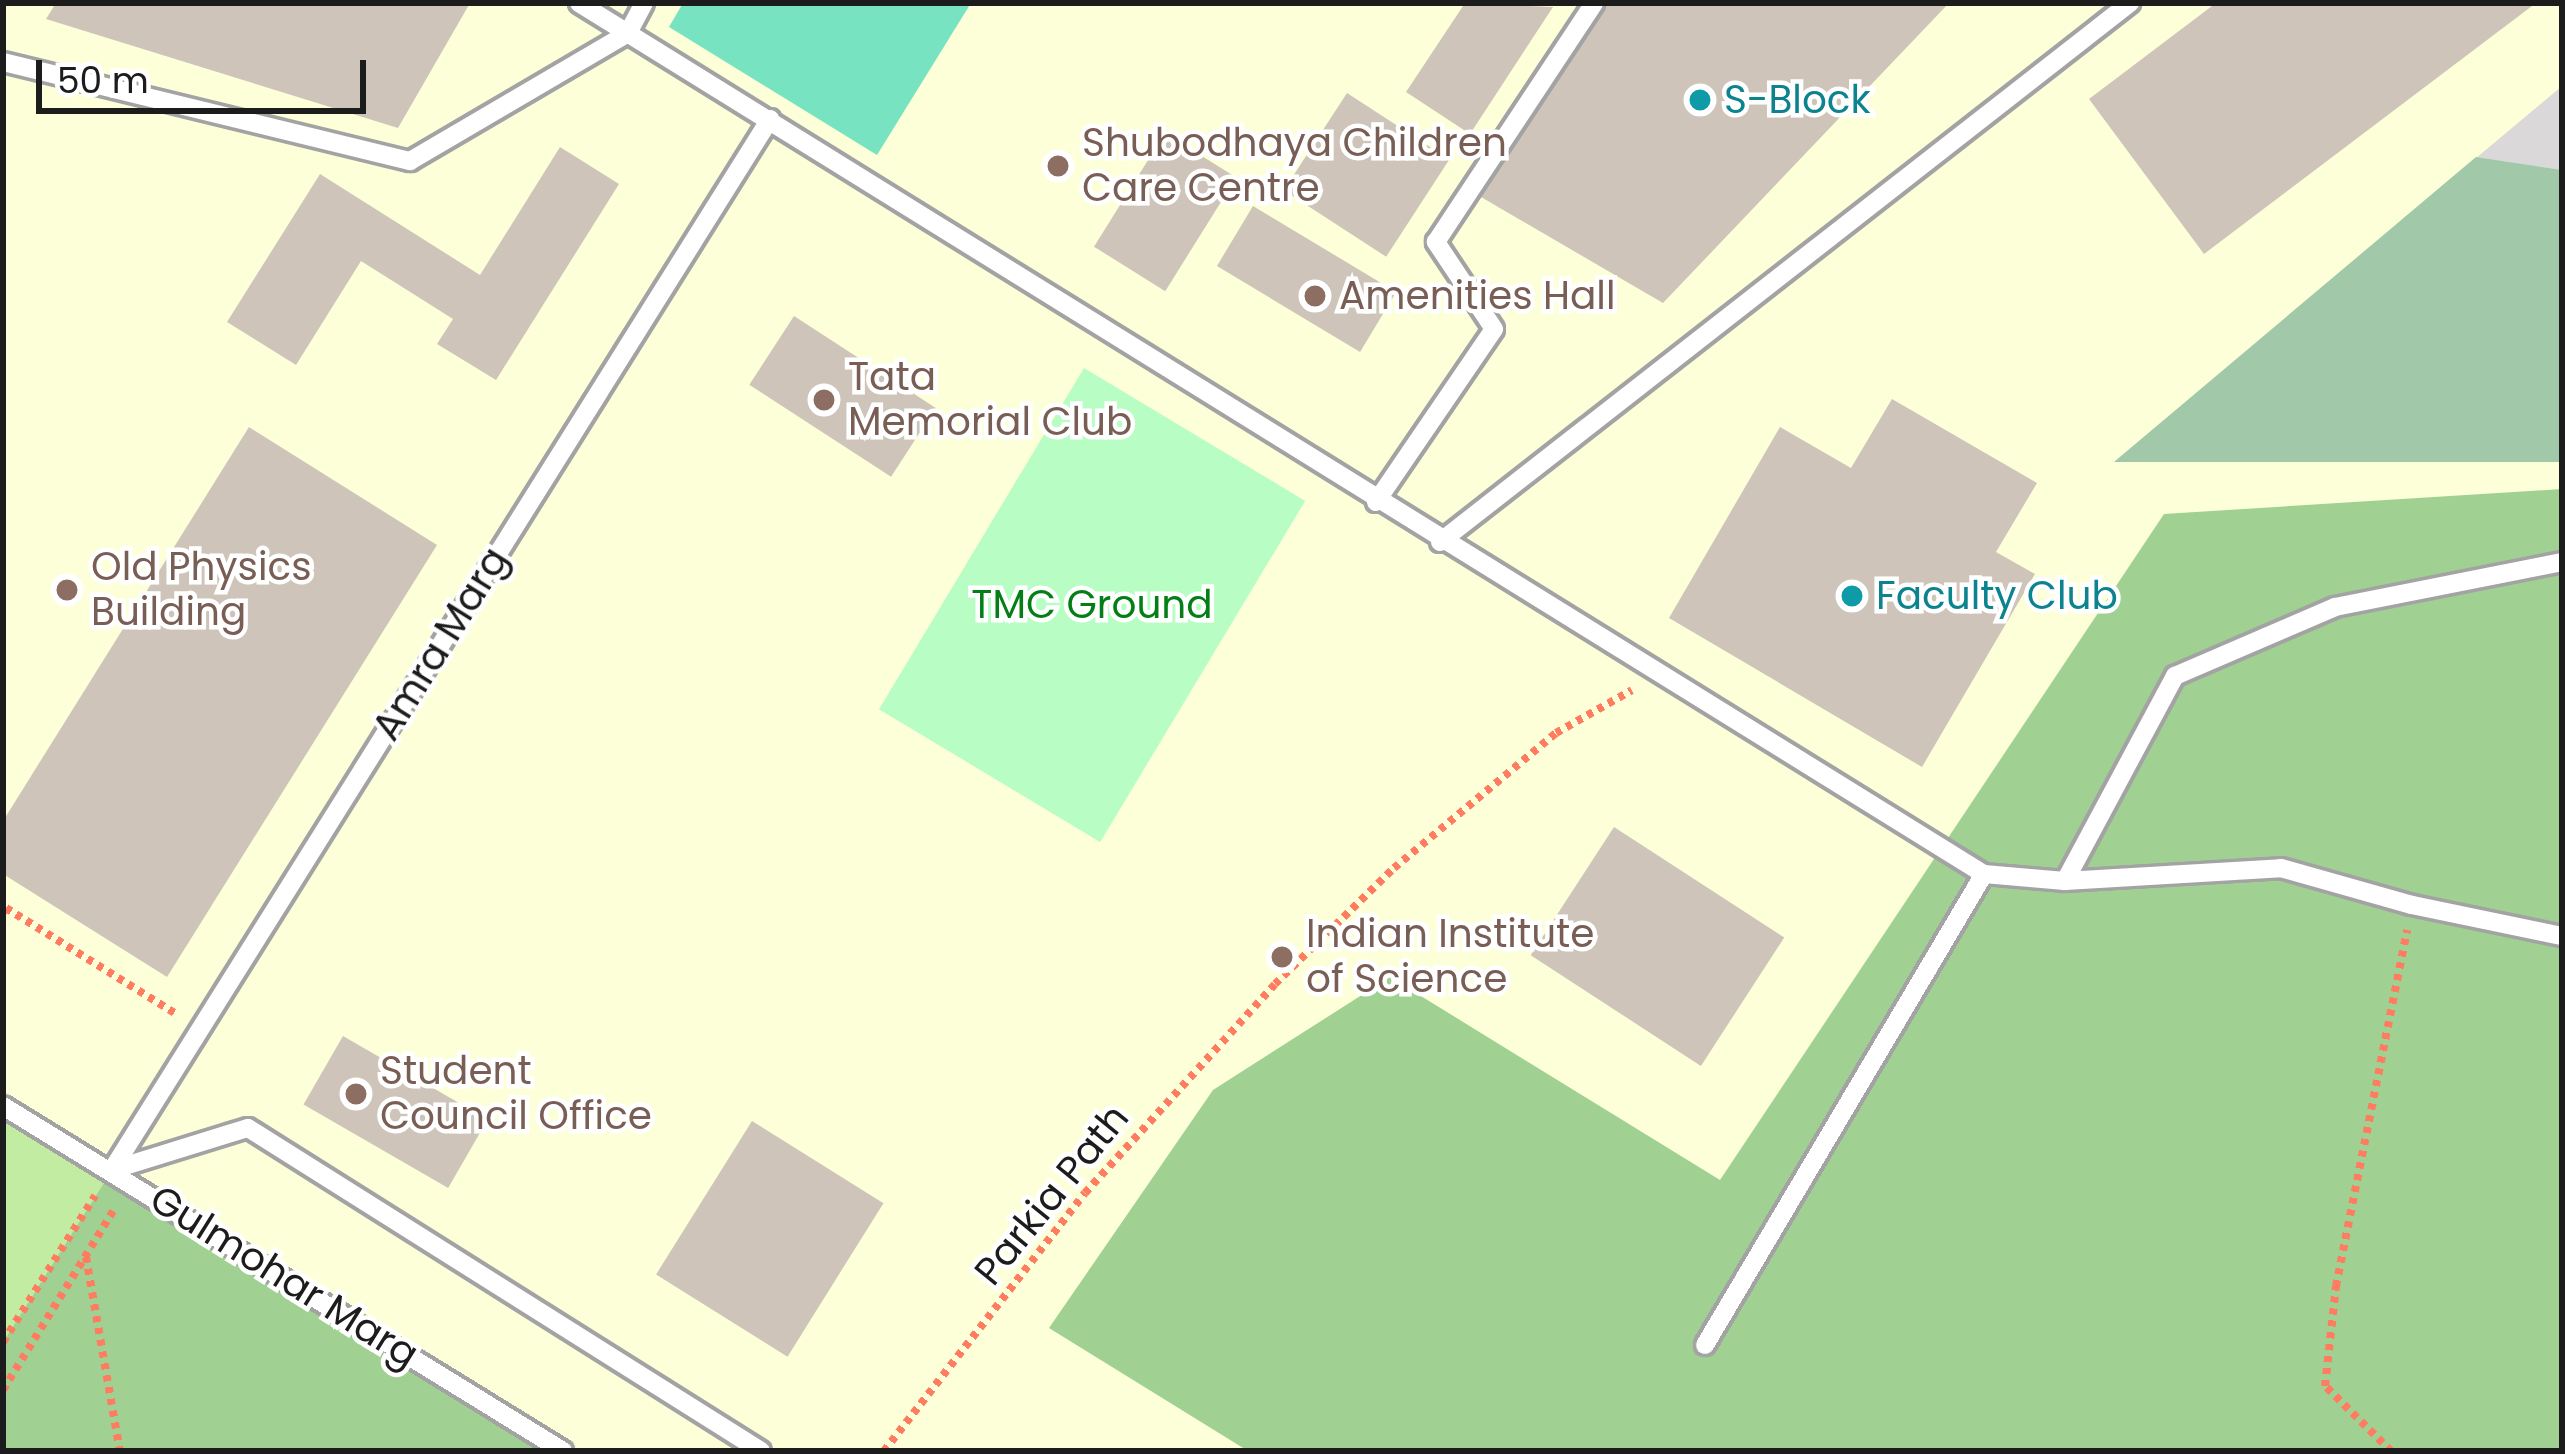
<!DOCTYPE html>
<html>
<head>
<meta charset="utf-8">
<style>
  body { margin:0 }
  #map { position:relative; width:2565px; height:1454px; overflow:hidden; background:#eeeae0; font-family:Poppins,sans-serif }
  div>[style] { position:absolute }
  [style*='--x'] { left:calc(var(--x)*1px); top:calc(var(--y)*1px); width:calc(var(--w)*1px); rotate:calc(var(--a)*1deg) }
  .residential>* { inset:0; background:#dad8d8 }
  .education>* { inset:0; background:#fcffd8 }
  .grass>* { inset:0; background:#c1eca2 }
  .forest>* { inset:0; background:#a0d092 }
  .cemetery>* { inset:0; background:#a0c8a9 }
  .park>* { inset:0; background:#b8fdc3; transform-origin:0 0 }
  .pitch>* { inset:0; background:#78e3c1 }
  .building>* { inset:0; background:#cec4b9; transform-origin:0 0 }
  .path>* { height:8px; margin-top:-4px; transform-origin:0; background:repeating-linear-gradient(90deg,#ff7c60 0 6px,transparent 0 12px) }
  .roads { filter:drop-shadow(3px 0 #a3a3a3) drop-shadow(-3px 0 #a3a3a3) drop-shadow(0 3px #a3a3a3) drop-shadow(0 -3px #a3a3a3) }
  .service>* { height:18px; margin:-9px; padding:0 9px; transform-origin:9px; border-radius:9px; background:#fff }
  .dots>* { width:33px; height:33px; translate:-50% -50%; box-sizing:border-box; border:6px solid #fff; border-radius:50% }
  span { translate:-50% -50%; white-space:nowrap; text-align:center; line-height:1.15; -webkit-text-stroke:9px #fff; paint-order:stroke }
  .culture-label { font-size:39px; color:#0d838f }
  .left { translate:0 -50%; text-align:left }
  .education-label { font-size:39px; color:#785e54 }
  .park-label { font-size:39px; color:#047f17 }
  .street-label { font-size:39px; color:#1c1c1c }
  .frame { position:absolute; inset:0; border:6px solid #1c1c1c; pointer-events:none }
  .scale { position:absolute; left:36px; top:60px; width:330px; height:54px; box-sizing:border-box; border:6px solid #1c1c1c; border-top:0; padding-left:15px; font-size:36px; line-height:42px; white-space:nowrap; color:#1c1c1c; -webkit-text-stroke:9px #fff; paint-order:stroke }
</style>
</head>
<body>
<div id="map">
  <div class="residential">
    <div style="clip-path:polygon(2562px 86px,2562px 170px,2476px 157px)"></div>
  </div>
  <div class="education">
    <div style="clip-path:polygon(3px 3px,2562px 3px,2562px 86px,2115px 461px,2562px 462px,2562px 1451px,3px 1451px)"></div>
  </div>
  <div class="grass">
    <div style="clip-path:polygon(3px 1106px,112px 1170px,3px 1342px)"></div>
  </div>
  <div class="forest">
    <div style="clip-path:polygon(2562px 489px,2562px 1451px,1248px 1451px,1049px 1328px,1213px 1090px,1390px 977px,1720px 1180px,2164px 514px)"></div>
    <div style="clip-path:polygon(112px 1170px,558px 1451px,3px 1451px,3px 1342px)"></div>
  </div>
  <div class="cemetery">
    <div style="clip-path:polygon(2476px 157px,2562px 170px,2562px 462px,2114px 462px)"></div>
  </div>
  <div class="park">
    <div style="left:1084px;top:368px;width:258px;height:398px;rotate:31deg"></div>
  </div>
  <div class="pitch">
    <div style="clip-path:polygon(683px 3px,971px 3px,877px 155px,669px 27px)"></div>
  </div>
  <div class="building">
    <div style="clip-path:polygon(56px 3px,470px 3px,398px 128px,46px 19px)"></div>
    <div style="clip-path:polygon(1465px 3px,1553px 7px,1470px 134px,1406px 92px)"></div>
    <div style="clip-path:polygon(1604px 3px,1949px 3px,1663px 303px,1481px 197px)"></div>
    <div style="clip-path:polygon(2216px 3px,2536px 3px,2204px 254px,2089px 99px)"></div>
    <div style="left:1347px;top:93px;width:122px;height:116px;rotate:33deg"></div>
    <div style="left:1165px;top:133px;width:84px;height:134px;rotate:32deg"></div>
    <div style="clip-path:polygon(560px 147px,619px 184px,496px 380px,437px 344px,453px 319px,361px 261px,296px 365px,227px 322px,320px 174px,480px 275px)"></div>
    <div style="left:1253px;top:206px;width:167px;height:70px;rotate:31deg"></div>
    <div style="left:794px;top:316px;width:169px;height:82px;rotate:33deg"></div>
    <div style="clip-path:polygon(1892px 399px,2037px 483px,1996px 552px,2035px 574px,1922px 767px,1669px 618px,1780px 427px,1851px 468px)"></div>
    <div style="clip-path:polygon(249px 427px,437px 545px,167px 977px,3px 874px,3px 821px)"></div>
    <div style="left:1614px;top:827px;width:203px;height:153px;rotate:33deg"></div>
    <div style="left:343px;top:1036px;width:167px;height:79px;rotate:30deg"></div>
    <div style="left:752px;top:1121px;width:155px;height:181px;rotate:32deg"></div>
  </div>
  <div class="path">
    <div style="--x:3;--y:912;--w:5;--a:-53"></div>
    <div style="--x:6;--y:908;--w:203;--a:31.9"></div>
    <div style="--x:86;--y:1257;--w:197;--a:80.1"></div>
    <div style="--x:3;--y:1342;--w:173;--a:-57.8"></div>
    <div style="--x:3;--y:1390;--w:214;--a:-58.4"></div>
    <div style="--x:884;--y:1451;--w:327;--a:-52.1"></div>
    <div style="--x:1085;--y:1193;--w:282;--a:-47.7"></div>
    <div style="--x:1275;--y:984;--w:166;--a:-44.3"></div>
    <div style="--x:1394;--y:868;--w:211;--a:-39.8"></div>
    <div style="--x:1556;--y:733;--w:87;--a:-29.5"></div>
    <div style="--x:2391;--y:1451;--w:93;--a:-135.4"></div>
    <div style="--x:2325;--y:1386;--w:101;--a:-83.7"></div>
    <div style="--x:2336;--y:1286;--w:363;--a:-78.7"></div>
  </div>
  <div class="roads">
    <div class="service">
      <div style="--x:579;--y:3;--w:1653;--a:31.8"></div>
      <div style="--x:1984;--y:874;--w:81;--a:4.9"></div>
      <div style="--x:2065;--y:881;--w:216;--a:-3.4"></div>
      <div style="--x:2281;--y:868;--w:136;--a:15.8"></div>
      <div style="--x:2412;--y:905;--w:153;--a:11.7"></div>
      <div style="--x:3;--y:62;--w:419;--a:13.7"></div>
      <div style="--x:410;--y:161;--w:253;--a:-30.4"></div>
      <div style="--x:628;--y:33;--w:34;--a:-62"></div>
      <div style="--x:1376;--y:502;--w:209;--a:-55.7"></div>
      <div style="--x:1494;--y:329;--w:105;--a:-123.7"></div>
      <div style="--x:1436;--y:242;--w:287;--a:-56.5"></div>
      <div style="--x:1440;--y:542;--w:876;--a:-38"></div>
      <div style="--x:2065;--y:881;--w:233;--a:-61.8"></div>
      <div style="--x:2175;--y:676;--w:174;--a:-23.3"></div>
      <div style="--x:2335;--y:607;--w:231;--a:-11.2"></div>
      <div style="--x:3;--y:1106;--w:658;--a:31.64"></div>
      <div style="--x:112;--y:1170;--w:1240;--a:-57.95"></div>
      <div style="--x:112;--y:1170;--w:142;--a:-17.2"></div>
      <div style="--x:248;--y:1128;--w:606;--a:32.2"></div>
      <div style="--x:1705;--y:1345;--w:547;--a:-59.36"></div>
    </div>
  </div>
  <div class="dots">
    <div style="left:1700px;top:100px;background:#0f9aa8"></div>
    <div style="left:1058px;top:166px;background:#8d6e63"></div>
    <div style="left:1315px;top:296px;background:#8d6e63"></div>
    <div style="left:824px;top:400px;background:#8d6e63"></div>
    <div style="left:67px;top:590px;background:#8d6e63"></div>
    <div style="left:1852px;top:596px;background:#0f9aa8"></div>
    <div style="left:1282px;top:957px;background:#8d6e63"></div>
    <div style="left:356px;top:1094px;background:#8d6e63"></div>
  </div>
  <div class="culture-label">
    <span class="left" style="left:1724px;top:100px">S-Block</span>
    <span class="left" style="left:1876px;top:596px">Faculty Club</span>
  </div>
  <div class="education-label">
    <span class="left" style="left:1082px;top:166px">Shubodhaya Children<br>Care Centre</span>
    <span class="left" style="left:1339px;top:296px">Amenities Hall</span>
    <span class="left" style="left:848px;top:400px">Tata<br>Memorial Club</span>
    <span class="left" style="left:91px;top:590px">Old Physics<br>Building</span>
    <span class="left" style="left:1306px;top:957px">Indian Institute<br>of Science</span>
    <span class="left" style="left:380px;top:1094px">Student<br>Council Office</span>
  </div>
  <div class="park-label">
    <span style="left:1092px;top:605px">TMC Ground</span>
  </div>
  <div class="street-label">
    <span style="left:441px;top:644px;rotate:-58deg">Amra Marg</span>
    <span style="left:1052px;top:1195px;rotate:-51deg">Parkia Path</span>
    <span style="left:284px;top:1277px;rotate:32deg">Gulmohar Marg</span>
  </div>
  <div class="frame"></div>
  <div class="scale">50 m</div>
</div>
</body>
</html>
